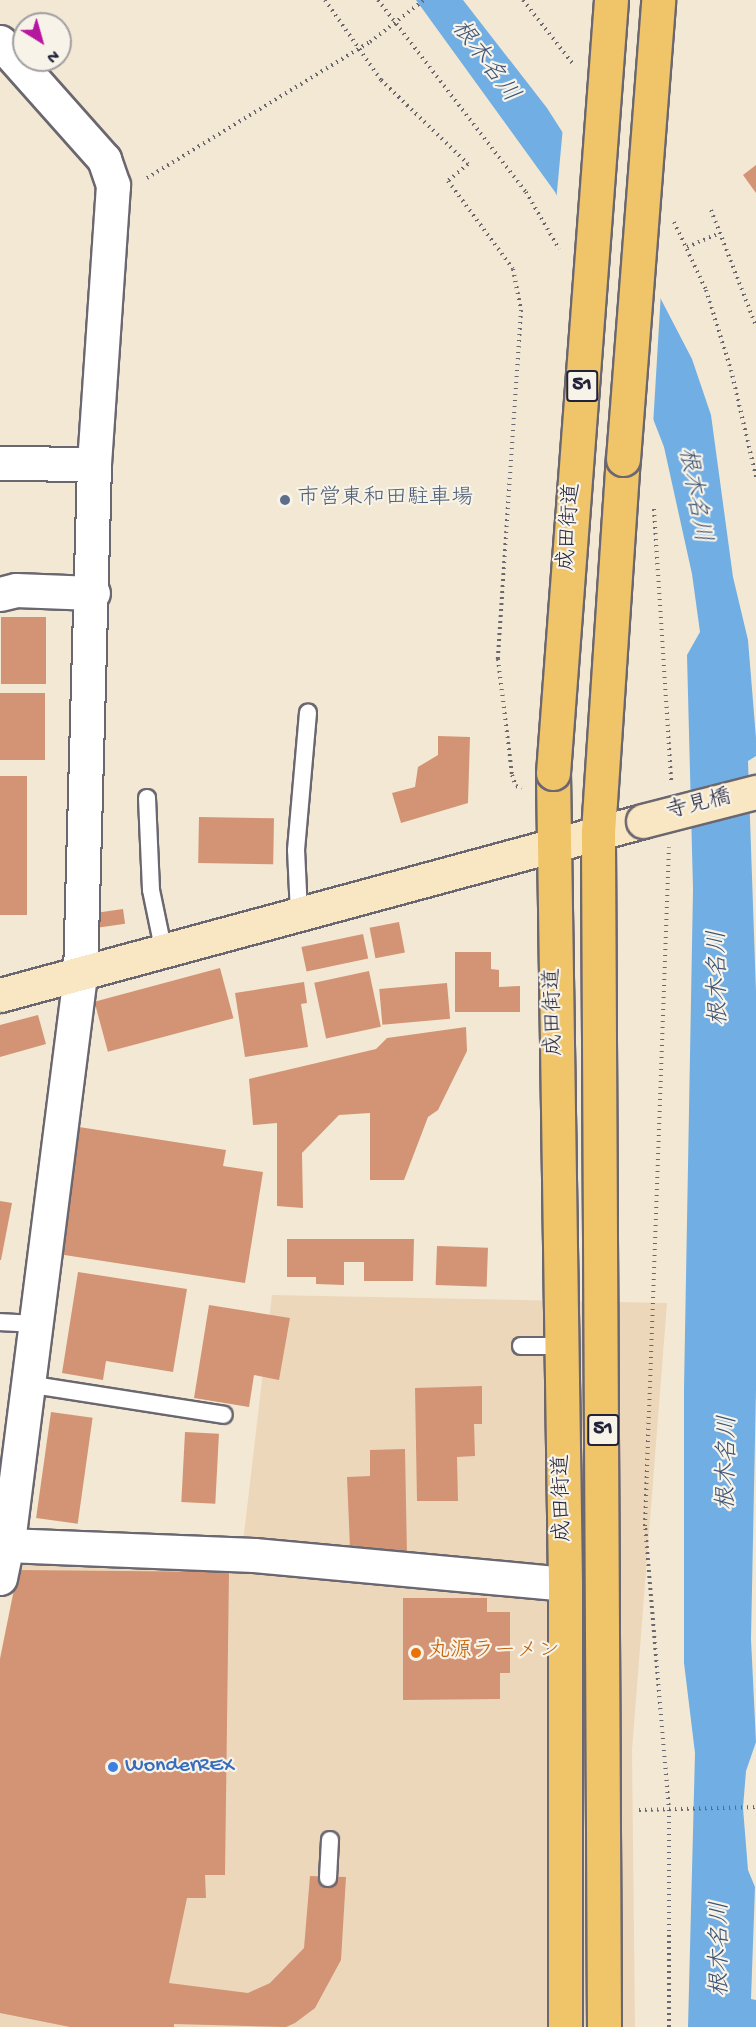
<!DOCTYPE html>
<html>
<head>
<meta charset="utf-8">
<style>
  body { margin:0 }
  #map { position:relative; width:756px; height:2027px; overflow:hidden; background:#f3e8d3; font-family:"Gochi Hand","Klee One",sans-serif }
  div>[style] { position:absolute }
  [style*='--x'] { left:calc(var(--x)*1px); top:calc(var(--y)*1px); width:calc(var(--w)*1px); rotate:calc(var(--a)*1deg) }
  .built>* { inset:0; background:#edd7bb }
  .water>* { inset:0; background:#71aee3 }
  .pier>* { inset:0; background:#f3e8d3 }
  .building>* { inset:0; background:#d39475; transform-origin:0 0 }
  .path>* { height:4px; margin-top:-2px; transform-origin:0; background:repeating-linear-gradient(90deg,#6b6770 0 1.5px,transparent 0 6px) }
  .roads { filter:drop-shadow(2px 0 #6b6770) drop-shadow(-2px 0 #6b6770) drop-shadow(0 2px #6b6770) drop-shadow(0 -2px #6b6770) }
  .lane>* { height:16px; margin:-8px; padding:0 8px; transform-origin:8px; border-radius:8px; background:#fff }
  .street>* { height:33px; margin:-16.5px; padding:0 16.5px; transform-origin:16.5px; border-radius:16.5px; background:#fff }
  .secondary>* { height:33px; margin:-16.5px; padding:0 16.5px; transform-origin:16.5px; border-radius:16.5px; background:#f9e7c3 }
  .highway>* { height:33px; margin:-16.5px; padding:0 16.5px; transform-origin:16.5px; border-radius:16.5px; background:#f0c469 }
  .path-bridge>* { height:4px; margin-top:-2px; transform-origin:0; background:repeating-linear-gradient(90deg,#6b6770 0 1.5px,transparent 0 6px) }
  .bridges { filter:drop-shadow(2px 0 #6b6770) drop-shadow(-2px 0 #6b6770) drop-shadow(0 2px #6b6770) drop-shadow(0 -2px #6b6770) }
  .secondary-bridge>* { height:33px; margin:-16.5px; padding:0 16.5px; transform-origin:16.5px; border-radius:16.5px; background:#f9e7c3 }
  .highway-bridge>* { height:33px; margin:-16.5px; padding:0 16.5px; transform-origin:16.5px; border-radius:16.5px; background:#f0c469 }
  .dots>* { width:16px; height:16px; translate:-50% -50%; box-sizing:border-box; border:3px solid #f7f3e8; border-radius:50% }
  span { translate:-50% -50%; white-space:nowrap; text-align:center; line-height:1.15; -webkit-text-stroke:4.5px #f7f3e8; paint-order:stroke }
  .shield-label span { padding:2px 4px; background:#f7f3e8; border:2px solid; border-radius:4px; -webkit-text-stroke-width:0 }
  .shield-label { font-size:21px; color:#22223b; font-weight:700 }
  .service-label { font-size:22px; color:#4e5e75 }
  .left { translate:0 -50%; text-align:left }
  .street-label { font-size:22px; color:#22223b }
  .food-label { font-size:22px; color:#c56008 }
  .shop-label { font-size:22px; color:#366cbe }
  .water-label { font-size:24px; color:#3e5376; font-style:italic }
  .north { position:absolute; left:12px; top:12px; width:60px; height:60px; box-sizing:border-box; background:#f7f3e8; border:2px solid #a29fa3; border-radius:50%; rotate:143deg; font-size:16px; font-weight:700; line-height:24px; text-align:center; color:#22223b }
  .north::after { content:''; display:block; margin:auto; width:21px; height:27px; background:#b5179e; clip-path:polygon(50% 0,100% 100%,50% 72%,0 100%) }
</style>
</head>
<body>
<div id="map">
  <div class="built">
    <div style="clip-path:polygon(272px 1295px,667px 1303px,632px 1750px,635px 2027px,0 2027px,0 1657px,19px 1563px,240px 1568px)"></div>
  </div>
  <div class="water">
    <div style="clip-path:polygon(416px 0,463px 0,547px 108px,625px 230px,692px 359px,711px 415px,733px 577px,748px 640px,756px 738px,756px 756px,748px 761px,756px 992px,756px 1389px,751px 1639px,756px 1742px,746px 1771px,743px 1808px,748px 1870px,755px 1887px,751px 1999px,756px 2000px,756px 2027px,688px 2027px,695px 1753px,684px 1663px,684px 1388px,693px 889px,687px 655px,700px 632px,692px 574px,664px 447px,603px 290px,555px 192px)"></div>
  </div>
  <div class="pier">
    <div style="clip-path:polygon(563px 127px,628px 228px,661px 292px,653px 426px,600px 291px,556px 202px)"></div>
  </div>
  <div class="building">
    <div style="clip-path:polygon(756px 165px,756px 193px,743px 175px)"></div>
    <div style="left:1px;top:617px;width:45px;height:67px"></div>
    <div style="left:0;top:693px;width:45px;height:67px"></div>
    <div style="clip-path:polygon(438px 736px,470px 737px,468px 803px,401px 823px,392px 793px,415px 787px,418px 767px,438px 755px)"></div>
    <div style="left:0;top:776px;width:27px;height:139px"></div>
    <div style="left:199px;top:817px;width:75px;height:46px;rotate:1deg"></div>
    <div style="left:123px;top:909px;width:15px;height:28px;rotate:82deg"></div>
    <div style="left:399px;top:922px;width:31px;height:30px;rotate:79deg"></div>
    <div style="left:363px;top:934px;width:25px;height:63px;rotate:78deg"></div>
    <div style="clip-path:polygon(455px 952px,491px 952px,491px 969px,499px 970px,499px 987px,520px 986px,520px 1012px,455px 1012px)"></div>
    <div style="left:220px;top:968px;width:52px;height:130px;rotate:75deg"></div>
    <div style="left:369px;top:971px;width:57px;height:56px;rotate:78deg"></div>
    <div style="clip-path:polygon(304px 982px,307px 1003px,301px 1004px,308px 1047px,245px 1057px,235px 993px)"></div>
    <div style="left:447px;top:983px;width:36px;height:68px;rotate:85deg"></div>
    <div style="clip-path:polygon(38px 1015px,46px 1044px,0 1057px,0 1025px)"></div>
    <div style="clip-path:polygon(466px 1027px,467px 1051px,438px 1110px,428px 1117px,404px 1180px,370px 1180px,370px 1113px,339px 1115px,302px 1153px,303px 1208px,277px 1206px,277px 1123px,253px 1125px,249px 1079px,376px 1049px,387px 1038px)"></div>
    <div style="clip-path:polygon(79px 1127px,226px 1150px,223px 1166px,263px 1172px,245px 1283px,58px 1254px)"></div>
    <div style="clip-path:polygon(0 1201px,12px 1203px,1px 1260px,0 1260px)"></div>
    <div style="clip-path:polygon(287px 1239px,414px 1239px,413px 1281px,364px 1281px,364px 1262px,344px 1262px,344px 1285px,316px 1284px,316px 1277px,287px 1277px)"></div>
    <div style="left:437px;top:1246px;width:51px;height:39px;rotate:2deg"></div>
    <div style="clip-path:polygon(78px 1272px,187px 1289px,173px 1372px,106px 1361px,103px 1380px,62px 1373px)"></div>
    <div style="clip-path:polygon(209px 1305px,290px 1318px,279px 1380px,254px 1375px,249px 1407px,194px 1398px)"></div>
    <div style="clip-path:polygon(482px 1386px,482px 1424px,474px 1424px,475px 1456px,457px 1457px,458px 1501px,417px 1501px,415px 1388px)"></div>
    <div style="left:51px;top:1412px;width:42px;height:107px;rotate:8deg"></div>
    <div style="left:185px;top:1432px;width:34px;height:70px;rotate:3deg"></div>
    <div style="clip-path:polygon(405px 1449px,407px 1556px,350px 1548px,347px 1477px,370px 1476px,370px 1450px)"></div>
    <div style="clip-path:polygon(18px 1570px,229px 1572px,225px 1875px,205px 1875px,206px 1898px,187px 1898px,169px 1983px,248px 1993px,270px 1983px,304px 1948px,310px 1876px,346px 1877px,341px 1960px,315px 2008px,295px 2023px,286px 2027px,174px 2024px,174px 2027px,70px 2027px,0 2013px,0 1659px)"></div>
    <div style="clip-path:polygon(403px 1598px,487px 1598px,487px 1612px,510px 1612px,510px 1673px,500px 1673px,500px 1699px,403px 1700px)"></div>
  </div>
  <div class="path">
    <div style="--x:325;--y:0;--w:98;--a:55"></div>
    <div style="--x:381;--y:80;--w:121;--a:44"></div>
    <div style="--x:468;--y:164;--w:26;--a:140"></div>
    <div style="--x:448;--y:181;--w:109;--a:53.5"></div>
    <div style="--x:513;--y:269;--w:42;--a:79"></div>
    <div style="--x:521;--y:310;--w:350;--a:93.8"></div>
    <div style="--x:498;--y:659;--w:117;--a:83.1"></div>
    <div style="--x:512;--y:775;--w:12;--a:70"></div>
    <div style="--x:516;--y:786;--w:6;--a:18"></div>
    <div style="--x:378;--y:0;--w:242;--a:52.4"></div>
    <div style="--x:526;--y:192;--w:66;--a:59.9"></div>
    <div style="--x:523;--y:0;--w:81;--a:52"></div>
    <div style="--x:147;--y:178;--w:261;--a:-31.4"></div>
    <div style="--x:711;--y:210;--w:124;--a:68.8"></div>
    <div style="--x:674;--y:222;--w:75;--a:64.8"></div>
    <div style="--x:706;--y:290;--w:84;--a:72.6"></div>
    <div style="--x:731;--y:370;--w:110;--a:76.8"></div>
    <div style="--x:687;--y:247;--w:36;--a:-23"></div>
    <div style="--x:654;--y:509;--w:272;--a:86.4"></div>
    <div style="--x:639;--y:1810;--w:117;--a:-1.5"></div>
    <div style="--x:669;--y:2027;--w:216;--a:-90"></div>
    <div style="--x:669;--y:1811;--w:286;--a:-94.8"></div>
    <div style="--x:645;--y:1526;--w:679;--a:-87.98"></div>
  </div>
  <div class="roads">
    <div class="lane">
      <div style="--x:147;--y:798;--w:92;--a:87.5"></div>
      <div style="--x:151;--y:890;--w:64;--a:78.3"></div>
      <div style="--x:299;--y:913;--w:63;--a:-92.7"></div>
      <div style="--x:296;--y:850;--w:138;--a:-85"></div>
      <div style="--x:0;--y:1322;--w:34;--a:3"></div>
      <div style="--x:521;--y:1346;--w:42;--a:0"></div>
      <div style="--x:27;--y:1384;--w:199;--a:8.9"></div>
      <div style="--x:328;--y:1878;--w:38;--a:-87"></div>
    </div>
    <div class="street">
      <div style="--x:0;--y:42;--w:157;--a:48.4"></div>
      <div style="--x:104;--y:159;--w:28;--a:71"></div>
      <div style="--x:113;--y:185;--w:280;--a:93.9"></div>
      <div style="--x:94;--y:464;--w:511;--a:91.57"></div>
      <div style="--x:80;--y:975;--w:563;--a:97.24"></div>
      <div style="--x:0;--y:463;--w:94;--a:0.6"></div>
      <div style="--x:0;--y:594;--w:16;--a:-14"></div>
      <div style="--x:16;--y:590;--w:77;--a:2.2"></div>
      <div style="--x:0;--y:1532;--w:9;--a:13"></div>
      <div style="--x:9;--y:1534;--w:45;--a:101.6"></div>
      <div style="--x:6;--y:1545;--w:248;--a:2.3"></div>
      <div style="--x:254;--y:1555;--w:312;--a:5.3"></div>
    </div>
    <div class="secondary">
      <div style="--x:0;--y:995;--w:666;--a:-15.14"></div>
    </div>
    <div class="highway">
      <div style="--x:553;--y:773;--w:811;--a:89.15"></div>
      <div style="--x:565;--y:1584;--w:443;--a:90"></div>
      <div style="--x:604;--y:2027;--w:1195;--a:-90.29"></div>
      <div style="--x:598;--y:832;--w:374;--a:-86.2"></div>
    </div>
  </div>
  <div class="path-bridge">
    <div style="--x:370;--y:42;--w:68;--a:-37.9"></div>
  </div>
  <div class="bridges">
    <div class="secondary-bridge">
      <div style="--x:643;--y:821;--w:117;--a:-14.4"></div>
    </div>
    <div class="highway-bridge">
      <div style="--x:623;--y:459;--w:460;--a:-85.6"></div>
      <div style="--x:553;--y:773;--w:775;--a:-85.71"></div>
    </div>
  </div>
  <div class="dots">
    <div style="left:285px;top:500px;background:#5c6f8a"></div>
    <div style="left:416px;top:1653px;background:#e8710a"></div>
    <div style="left:113px;top:1767px;background:#3f7fe0"></div>
  </div>
  <div class="shield-label">
    <span style="left:582px;top:386px">51</span>
    <span style="left:603px;top:1430px">51</span>
  </div>
  <div class="service-label">
    <span class="left" style="left:297px;top:500px">市営東和田駐車場</span>
  </div>
  <div class="street-label">
    <span style="left:571px;top:527px;rotate:-86deg">成田街道</span>
    <span style="left:699px;top:806px;rotate:-14deg">寺見橋</span>
    <span style="left:555px;top:1012px;rotate:-91deg">成田街道</span>
    <span style="left:564px;top:1498px;rotate:-91deg">成田街道</span>
  </div>
  <div class="food-label">
    <span class="left" style="left:428px;top:1653px">丸源ラーメン</span>
  </div>
  <div class="shop-label">
    <span class="left" style="left:125px;top:1767px">WonderREX</span>
  </div>
  <div class="water-label">
    <span style="left:484px;top:62px;rotate:53deg">根木名川</span>
    <span style="left:693px;top:495px;rotate:80deg">根木名川</span>
    <span style="left:720px;top:978px;rotate:-91deg">根木名川</span>
    <span style="left:729px;top:1463px;rotate:-89deg">根木名川</span>
    <span style="left:722px;top:1949px;rotate:-90deg">根木名川</span>
  </div>
  <div class="north">N</div>
</div>
</body>
</html>
